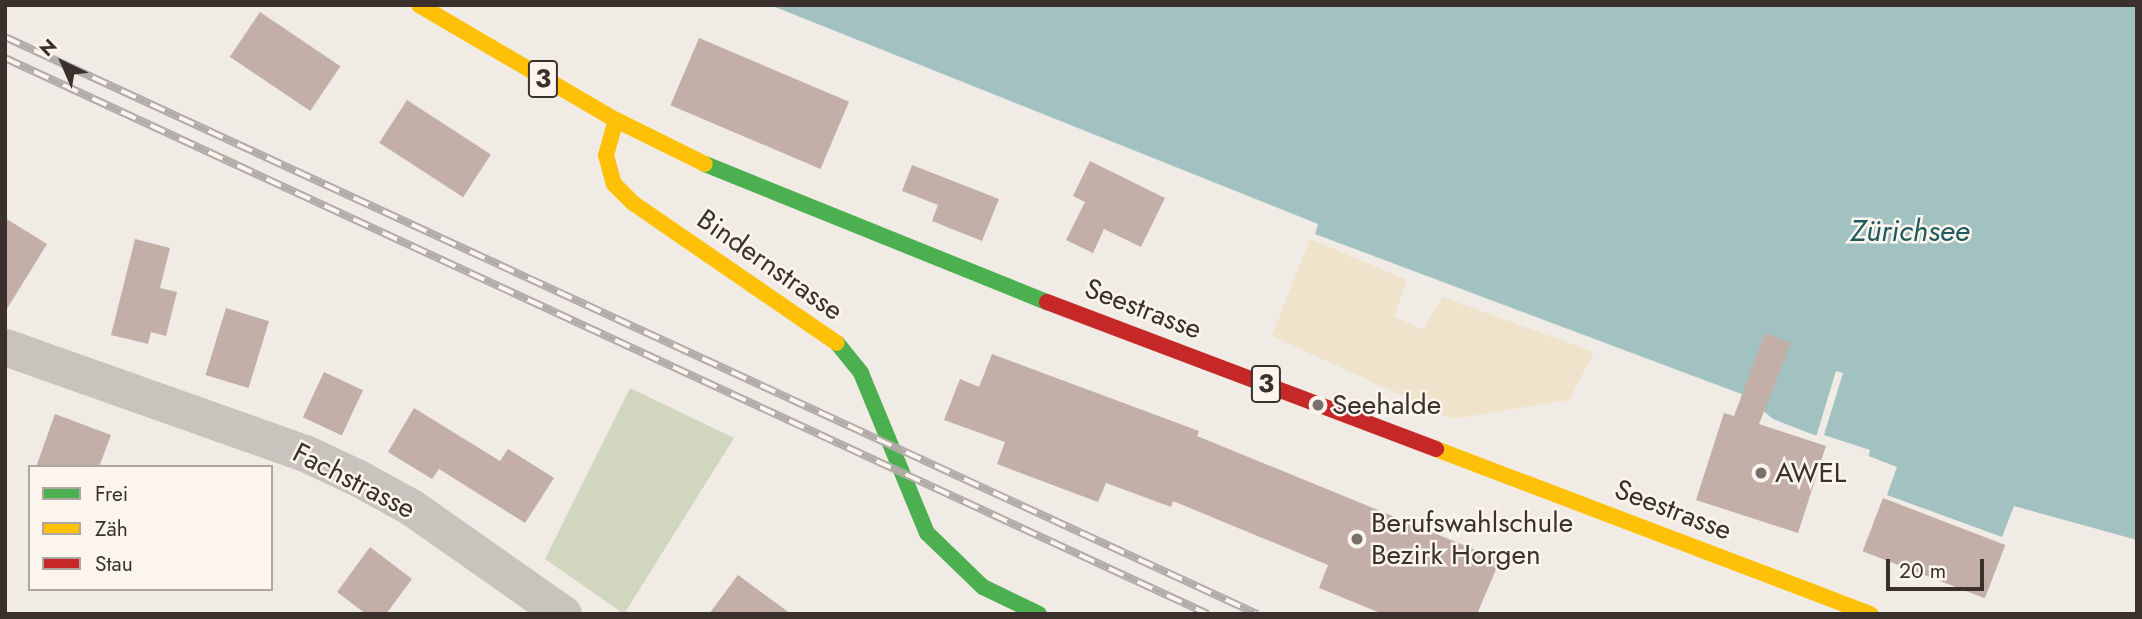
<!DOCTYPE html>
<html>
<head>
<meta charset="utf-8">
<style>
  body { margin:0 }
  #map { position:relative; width:2142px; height:619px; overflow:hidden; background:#f0ebe5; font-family:Jost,sans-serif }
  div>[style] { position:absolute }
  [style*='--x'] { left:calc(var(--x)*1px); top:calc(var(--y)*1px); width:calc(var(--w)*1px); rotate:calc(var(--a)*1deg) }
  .green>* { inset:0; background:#d1d6bf }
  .sand>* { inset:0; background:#efe3cc }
  .water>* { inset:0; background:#a1c2c1 }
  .pier>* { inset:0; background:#f0ebe5 }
  .building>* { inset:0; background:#c3afa7; transform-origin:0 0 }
  .street>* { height:37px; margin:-18.5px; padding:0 18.5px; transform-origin:18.5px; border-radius:18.5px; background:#c9c3be }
  .fast>* { height:16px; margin:-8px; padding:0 8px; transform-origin:8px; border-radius:8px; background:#4caf50 }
  .slow>* { height:16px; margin:-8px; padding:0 8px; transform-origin:8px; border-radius:8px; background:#ffc107 }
  .jam>* { height:16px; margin:-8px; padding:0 8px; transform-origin:8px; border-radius:8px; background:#c62828 }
  .rail>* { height:8px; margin-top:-4px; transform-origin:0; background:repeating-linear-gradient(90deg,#fbf5ee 0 16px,#b1aca8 0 32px); box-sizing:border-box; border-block:2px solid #b1aca8 }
  .dots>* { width:19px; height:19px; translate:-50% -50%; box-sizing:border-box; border:4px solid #fbf5ee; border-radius:50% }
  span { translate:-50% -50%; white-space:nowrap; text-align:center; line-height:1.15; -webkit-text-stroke:5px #fbf5ee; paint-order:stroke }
  .shield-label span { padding:2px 5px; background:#fbf5ee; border:2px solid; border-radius:5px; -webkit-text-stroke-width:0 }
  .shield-label { font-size:26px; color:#3b302b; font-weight:700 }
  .street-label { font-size:28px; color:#3b302b }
  .poi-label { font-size:28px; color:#3b302b }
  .left { translate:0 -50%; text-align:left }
  .water-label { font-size:30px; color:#1f5a5e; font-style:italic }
  .frame { position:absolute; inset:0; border:7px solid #3b302b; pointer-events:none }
  .legend { position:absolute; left:28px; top:465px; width:245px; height:126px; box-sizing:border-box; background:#fbf5ee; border:2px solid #aea6a0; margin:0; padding:9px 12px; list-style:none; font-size:21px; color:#3b302b }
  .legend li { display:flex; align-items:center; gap:14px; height:35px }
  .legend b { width:35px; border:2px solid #aea6a0 }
  .north { position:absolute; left:28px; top:28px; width:70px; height:70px; -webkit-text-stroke:5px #fbf5ee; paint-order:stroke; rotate:316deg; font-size:19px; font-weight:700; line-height:28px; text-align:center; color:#3b302b }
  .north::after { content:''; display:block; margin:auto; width:24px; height:32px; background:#3b302b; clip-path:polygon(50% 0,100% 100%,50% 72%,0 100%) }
  .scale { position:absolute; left:1886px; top:559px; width:98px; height:32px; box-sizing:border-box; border:4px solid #3b302b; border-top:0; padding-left:9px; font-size:21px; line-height:24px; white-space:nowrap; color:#3b302b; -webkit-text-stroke:5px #fbf5ee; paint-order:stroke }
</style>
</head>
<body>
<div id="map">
  <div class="green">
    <div style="clip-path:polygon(630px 388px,734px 438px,624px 614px,545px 559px)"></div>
  </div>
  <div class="sand">
    <div style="clip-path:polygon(1310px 239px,1407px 280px,1394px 316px,1423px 330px,1443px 297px,1594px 352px,1569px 400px,1453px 419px,1272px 336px)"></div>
  </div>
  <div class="water">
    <div style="clip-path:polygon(770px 5px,2137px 5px,2137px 540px,2014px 506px,2002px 537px,1887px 495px,1897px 467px,1773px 419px,1744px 395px,1315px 234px,1318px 224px)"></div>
  </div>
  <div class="pier">
    <div style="clip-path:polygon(1836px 371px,1843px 373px,1824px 435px,1870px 450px,1869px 456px,1816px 437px)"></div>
  </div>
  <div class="building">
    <div style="left:260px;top:12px;width:97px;height:54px;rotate:34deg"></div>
    <div style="left:699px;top:38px;width:163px;height:73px;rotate:23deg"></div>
    <div style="left:407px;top:100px;width:100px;height:51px;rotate:33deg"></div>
    <div style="clip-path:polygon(1090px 161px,1165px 198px,1141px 247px,1104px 229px,1093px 253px,1066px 240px,1085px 202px,1073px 196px)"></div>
    <div style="clip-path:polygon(912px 165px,999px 199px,982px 241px,932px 221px,938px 205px,902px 191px)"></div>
    <div style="clip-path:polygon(5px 218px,47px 244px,5px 312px)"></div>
    <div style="clip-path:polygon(135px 239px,170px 248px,160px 288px,177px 292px,166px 336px,151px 332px,148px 344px,111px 335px)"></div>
    <div style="left:226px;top:308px;width:45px;height:70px;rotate:17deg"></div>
    <div style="clip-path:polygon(1765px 333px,1791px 343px,1759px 424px,1826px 446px,1798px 533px,1696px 500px,1724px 413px,1734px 416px)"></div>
    <div style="clip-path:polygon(992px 354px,1199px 431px,1197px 436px,1500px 560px,1477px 614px,1383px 614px,1319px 588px,1328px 565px,1173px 501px,1171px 507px,1106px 483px,1098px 502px,997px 464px,1005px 442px,944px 420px,960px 379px,979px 387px)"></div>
    <div style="left:324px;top:372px;width:43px;height:50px;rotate:25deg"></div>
    <div style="clip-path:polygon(414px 408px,500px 461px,508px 449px,554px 478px,525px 523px,439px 469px,432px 479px,388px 452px)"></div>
    <div style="clip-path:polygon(55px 414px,111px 435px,99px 467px,36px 467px)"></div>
    <div style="left:1883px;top:498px;width:131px;height:57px;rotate:21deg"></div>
    <div style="clip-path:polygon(370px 547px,412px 579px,386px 614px,366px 614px,337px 592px)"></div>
    <div style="clip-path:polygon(738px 575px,791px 614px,709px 614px)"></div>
  </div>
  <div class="street">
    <div style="--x:5;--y:347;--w:318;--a:19.5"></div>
    <div style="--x:305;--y:453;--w:61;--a:25.3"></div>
    <div style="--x:360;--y:479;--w:58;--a:28.8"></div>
    <div style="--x:411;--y:507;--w:186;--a:35.1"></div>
  </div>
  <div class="fast">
    <div style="--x:705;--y:164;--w:369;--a:22"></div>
    <div style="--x:837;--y:343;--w:38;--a:51"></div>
    <div style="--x:861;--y:373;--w:173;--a:67.6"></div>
    <div style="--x:927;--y:533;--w:78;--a:44"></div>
    <div style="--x:983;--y:587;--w:62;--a:25.7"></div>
  </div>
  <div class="slow">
    <div style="--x:419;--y:5;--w:228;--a:30.3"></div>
    <div style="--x:616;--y:120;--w:99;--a:26.3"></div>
    <div style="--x:616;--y:120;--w:36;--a:106"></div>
    <div style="--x:606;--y:155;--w:30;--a:75"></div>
    <div style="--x:614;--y:184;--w:27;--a:45"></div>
    <div style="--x:633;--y:203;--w:247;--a:34.5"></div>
    <div style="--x:1436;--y:449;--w:465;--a:20.8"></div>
  </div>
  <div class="jam">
    <div style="--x:1047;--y:302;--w:416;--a:20.7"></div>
  </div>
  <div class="rail">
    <div style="--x:5;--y:37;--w:1379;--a:24.74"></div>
    <div style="--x:5;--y:58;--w:1325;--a:24.81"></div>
  </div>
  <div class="dots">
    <div style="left:1318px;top:405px;background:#7a716c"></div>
    <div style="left:1761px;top:473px;background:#7a716c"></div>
    <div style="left:1357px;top:539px;background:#7a716c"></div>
  </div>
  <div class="shield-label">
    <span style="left:543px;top:79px">3</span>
    <span style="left:1266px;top:384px">3</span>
  </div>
  <div class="street-label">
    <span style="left:770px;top:265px;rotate:35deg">Bindernstrasse</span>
    <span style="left:1143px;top:309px;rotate:21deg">Seestrasse</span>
    <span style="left:354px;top:481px;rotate:27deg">Fachstrasse</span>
    <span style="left:1673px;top:510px;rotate:21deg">Seestrasse</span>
  </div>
  <div class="poi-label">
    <span class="left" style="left:1332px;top:405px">Seehalde</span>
    <span class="left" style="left:1775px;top:473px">AWEL</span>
    <span class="left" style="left:1371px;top:539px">Berufswahlschule<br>Bezirk Horgen</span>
  </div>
  <div class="water-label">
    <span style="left:1910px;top:231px">Zürichsee</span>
  </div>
  <div class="frame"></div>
  <ul class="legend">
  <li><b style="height:9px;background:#4caf50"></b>Frei</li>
  <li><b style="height:9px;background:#ffc107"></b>Zäh</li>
  <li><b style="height:9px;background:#c62828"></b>Stau</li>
  </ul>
  <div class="north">N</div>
  <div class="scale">20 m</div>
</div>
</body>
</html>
